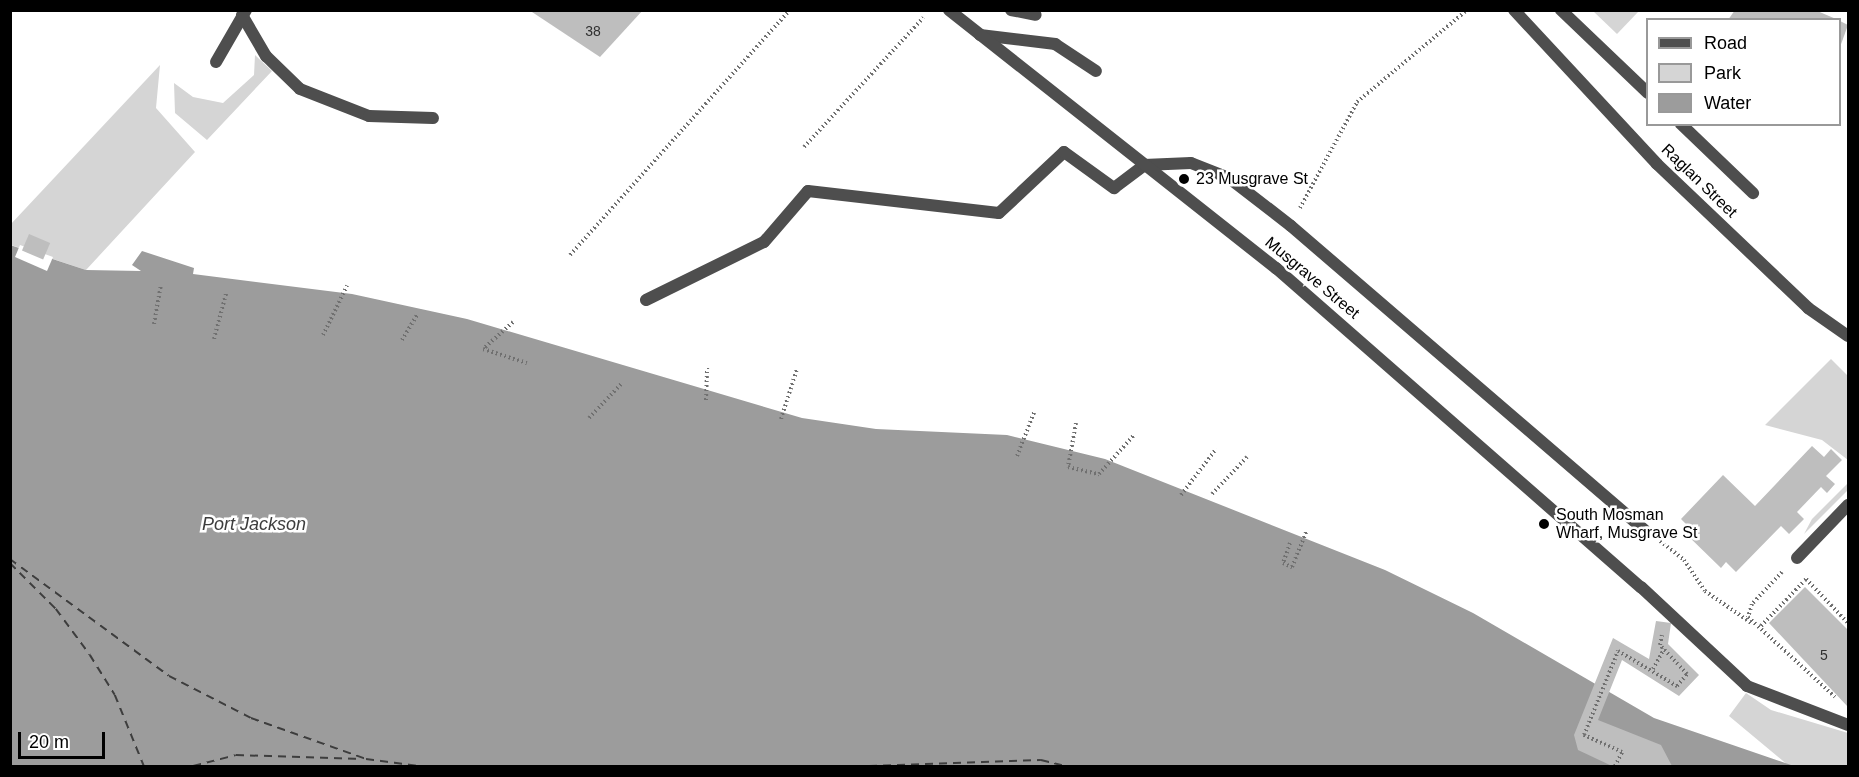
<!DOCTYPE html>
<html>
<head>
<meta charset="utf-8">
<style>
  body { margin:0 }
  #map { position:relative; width:1859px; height:777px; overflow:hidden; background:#fff; font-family:Arial,sans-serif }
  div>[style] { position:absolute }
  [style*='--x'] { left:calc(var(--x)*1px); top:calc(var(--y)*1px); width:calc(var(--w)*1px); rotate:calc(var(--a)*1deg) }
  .green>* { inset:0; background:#d5d5d5 }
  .water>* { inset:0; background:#9c9c9c }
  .pier>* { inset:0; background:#fff }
  .ferry>* { height:1.5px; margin-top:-0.75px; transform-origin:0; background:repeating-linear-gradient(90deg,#3d3d3d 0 8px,transparent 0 14px) }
  .building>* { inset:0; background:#bebebe; transform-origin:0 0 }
  .path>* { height:4px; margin-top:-2px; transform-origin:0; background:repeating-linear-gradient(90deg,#707070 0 1.5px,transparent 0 4.5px) }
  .service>* { height:12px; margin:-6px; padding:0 6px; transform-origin:6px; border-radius:6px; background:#4e4e4e }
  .minor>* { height:12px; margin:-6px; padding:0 6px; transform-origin:6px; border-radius:6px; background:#4e4e4e }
  .dots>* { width:16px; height:16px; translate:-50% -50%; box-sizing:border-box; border:3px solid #fff; border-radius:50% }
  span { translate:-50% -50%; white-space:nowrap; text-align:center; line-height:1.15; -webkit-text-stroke:5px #fff; paint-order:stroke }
  .number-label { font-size:14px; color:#303030 }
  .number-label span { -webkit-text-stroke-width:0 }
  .poi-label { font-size:16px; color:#000 }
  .left { translate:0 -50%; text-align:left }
  .street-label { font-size:16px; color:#000 }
  .water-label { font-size:18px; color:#3d3d3d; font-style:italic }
  .frame { position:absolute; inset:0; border:12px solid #000; pointer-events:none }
  .legend { position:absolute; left:1646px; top:18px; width:195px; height:108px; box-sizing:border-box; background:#fff; border:2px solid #999; margin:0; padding:8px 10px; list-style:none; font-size:18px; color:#000 }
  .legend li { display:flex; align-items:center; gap:12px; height:30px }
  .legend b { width:30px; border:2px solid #999 }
  .scale { position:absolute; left:18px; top:732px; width:87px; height:27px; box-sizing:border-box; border:3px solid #000; border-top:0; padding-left:8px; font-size:18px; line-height:21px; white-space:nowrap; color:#000; -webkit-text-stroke:4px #fff; paint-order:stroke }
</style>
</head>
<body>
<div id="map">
  <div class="green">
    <div style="clip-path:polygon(1593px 11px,1639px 11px,1617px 34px)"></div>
    <div style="clip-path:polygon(255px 55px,272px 71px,207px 140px,175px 113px,174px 83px,193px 97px,223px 103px,254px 75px)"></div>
    <div style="clip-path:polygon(160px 65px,156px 108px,195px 152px,86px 270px,11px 245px,10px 225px)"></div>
    <div style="clip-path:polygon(1831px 359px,1848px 376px,1848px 460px,1822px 440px,1765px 425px)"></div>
    <div style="clip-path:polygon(1848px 483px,1848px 490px,1804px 534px,1812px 519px)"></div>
    <div style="clip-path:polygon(1746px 693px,1771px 710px,1848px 733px,1848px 766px,1789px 766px,1729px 716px)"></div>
  </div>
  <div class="water">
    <div style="clip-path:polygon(10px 245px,86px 270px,141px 271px,132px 265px,142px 251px,194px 268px,193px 274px,352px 294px,467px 319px,802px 418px,876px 429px,1007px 435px,1105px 459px,1385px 570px,1473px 613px,1654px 718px,1794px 766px,11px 766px)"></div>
  </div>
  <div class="pier">
    <div style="clip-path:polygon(20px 245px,53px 257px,47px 271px,15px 257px)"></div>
  </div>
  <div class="ferry">
    <div style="--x:10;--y:559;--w:197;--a:36.3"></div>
    <div style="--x:169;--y:676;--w:92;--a:27.1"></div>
    <div style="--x:251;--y:718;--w:122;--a:19.6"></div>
    <div style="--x:10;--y:563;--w:65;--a:45"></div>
    <div style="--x:56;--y:609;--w:57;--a:53.5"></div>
    <div style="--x:90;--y:655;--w:47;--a:58"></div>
    <div style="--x:115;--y:695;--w:77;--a:67.8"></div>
    <div style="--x:366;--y:759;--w:53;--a:7.5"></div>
    <div style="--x:193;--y:766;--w:44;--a:-14.3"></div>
    <div style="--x:236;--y:755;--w:126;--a:1.8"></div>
    <div style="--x:869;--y:766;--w:172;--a:-2"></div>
    <div style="--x:1041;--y:760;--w:25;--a:14"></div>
  </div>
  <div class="building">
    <div style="clip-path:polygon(529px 10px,643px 10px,600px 57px)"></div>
    <div style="clip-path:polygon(1735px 10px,1815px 10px,1836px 19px,1728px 20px)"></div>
    <div style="clip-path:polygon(1840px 21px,1848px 25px,1840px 47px)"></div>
    <div style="left:29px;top:234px;width:23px;height:18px;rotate:23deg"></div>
    <div style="clip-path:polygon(1812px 446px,1824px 457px,1831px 449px,1842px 460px,1826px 476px,1835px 484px,1827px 493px,1821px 487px,1797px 512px,1804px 519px,1789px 534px,1781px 526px,1736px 572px,1726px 562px,1721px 568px,1683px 531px,1688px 526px,1681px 519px,1723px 475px,1755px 506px)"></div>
    <div style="clip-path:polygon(1805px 587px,1848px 630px,1848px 707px,1769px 623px)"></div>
    <div style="clip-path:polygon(1656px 621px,1671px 623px,1668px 644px,1699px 675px,1679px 696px,1622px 660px,1598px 720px,1661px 745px,1672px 766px,1612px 766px,1578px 750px,1574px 735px,1613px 638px,1649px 659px)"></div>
  </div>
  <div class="path">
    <div style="--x:804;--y:147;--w:176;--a:-47.3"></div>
    <div style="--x:1300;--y:208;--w:120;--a:-61.7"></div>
    <div style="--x:1357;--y:102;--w:143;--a:-39.9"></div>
    <div style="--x:570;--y:255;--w:329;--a:-48.1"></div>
    <div style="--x:513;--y:322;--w:40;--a:138"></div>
    <div style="--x:483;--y:349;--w:46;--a:17.7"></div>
    <div style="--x:154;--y:324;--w:40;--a:-80"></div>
    <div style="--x:323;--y:335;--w:55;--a:-63.9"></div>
    <div style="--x:214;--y:339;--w:47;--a:-75.1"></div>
    <div style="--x:402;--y:340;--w:29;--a:-59"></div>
    <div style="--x:706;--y:400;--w:32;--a:-88"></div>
    <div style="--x:589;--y:418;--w:47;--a:-46.7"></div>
    <div style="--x:781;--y:419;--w:52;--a:-72.3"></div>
    <div style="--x:1076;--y:423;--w:45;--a:100.3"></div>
    <div style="--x:1068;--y:467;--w:32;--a:13"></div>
    <div style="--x:1099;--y:474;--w:52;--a:-48.1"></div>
    <div style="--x:1017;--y:456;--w:49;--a:-68.6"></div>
    <div style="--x:1212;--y:494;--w:51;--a:-46.6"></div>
    <div style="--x:1181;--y:495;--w:58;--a:-52.7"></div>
    <div style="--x:1660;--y:541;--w:31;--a:38"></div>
    <div style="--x:1684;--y:560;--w:37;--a:56"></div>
    <div style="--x:1705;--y:591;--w:56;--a:34.8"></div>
    <div style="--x:1290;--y:543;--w:21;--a:109"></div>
    <div style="--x:1283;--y:563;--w:10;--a:24"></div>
    <div style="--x:1292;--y:567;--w:40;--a:-68"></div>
    <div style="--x:1782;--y:572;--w:44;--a:133.2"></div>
    <div style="--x:1752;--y:604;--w:14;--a:107"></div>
    <div style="--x:1748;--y:617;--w:118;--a:42.6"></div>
    <div style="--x:1761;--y:626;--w:65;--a:-46.2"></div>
    <div style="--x:1806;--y:579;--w:61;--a:46.3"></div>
    <div style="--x:1653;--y:669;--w:23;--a:-61"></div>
    <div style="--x:1615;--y:766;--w:16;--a:-63"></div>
    <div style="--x:1622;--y:752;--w:42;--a:-155.9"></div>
    <div style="--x:1584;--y:735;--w:91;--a:-68"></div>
    <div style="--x:1618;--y:651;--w:69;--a:30.7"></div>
    <div style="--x:1677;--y:686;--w:16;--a:-50"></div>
    <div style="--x:1687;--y:674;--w:40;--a:-133"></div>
    <div style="--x:1660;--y:645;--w:10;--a:-79"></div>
  </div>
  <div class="service">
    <div style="--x:1011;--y:10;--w:25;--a:11"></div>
    <div style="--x:1561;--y:10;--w:120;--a:43.7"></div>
    <div style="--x:242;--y:15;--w:48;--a:59.7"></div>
    <div style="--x:266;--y:56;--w:47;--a:44.1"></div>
    <div style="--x:300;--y:89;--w:74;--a:21.4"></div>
    <div style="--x:369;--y:116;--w:64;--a:1.8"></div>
    <div style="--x:980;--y:35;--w:76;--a:6.8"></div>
    <div style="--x:1055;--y:44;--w:49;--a:33.4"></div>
    <div style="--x:1681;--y:124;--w:100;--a:43.8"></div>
    <div style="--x:646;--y:300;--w:131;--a:-26.2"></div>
    <div style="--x:764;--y:242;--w:67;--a:-49.2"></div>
    <div style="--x:808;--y:191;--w:192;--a:6.6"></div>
    <div style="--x:999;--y:213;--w:89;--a:-43.2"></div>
    <div style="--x:1064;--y:152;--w:62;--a:35.8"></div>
    <div style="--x:1114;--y:188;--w:38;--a:-37"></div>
    <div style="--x:1144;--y:165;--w:47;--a:-2.4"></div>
    <div style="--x:1191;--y:163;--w:41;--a:21.5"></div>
    <div style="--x:1229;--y:178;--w:78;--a:37.7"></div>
    <div style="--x:1291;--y:226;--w:466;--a:40.7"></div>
    <div style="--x:1797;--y:558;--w:74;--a:-46.1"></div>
    <div style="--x:1641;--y:587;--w:145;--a:43"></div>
    <div style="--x:1747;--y:686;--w:108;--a:21.1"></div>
  </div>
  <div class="minor">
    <div style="--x:949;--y:10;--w:417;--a:38.3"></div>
    <div style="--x:1276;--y:268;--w:485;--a:41.2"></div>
    <div style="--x:1514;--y:10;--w:210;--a:47.1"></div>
    <div style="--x:1657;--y:164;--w:209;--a:43.6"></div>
    <div style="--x:1808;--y:308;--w:49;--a:35"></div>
    <div style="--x:216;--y:62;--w:60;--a:-60"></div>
  </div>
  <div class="dots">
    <div style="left:1184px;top:179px;background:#000"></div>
    <div style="left:1544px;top:524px;background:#000"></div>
  </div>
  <div class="number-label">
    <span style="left:593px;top:31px">38</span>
    <span style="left:1824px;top:655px">5</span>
  </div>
  <div class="poi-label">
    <span class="left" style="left:1196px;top:179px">23 Musgrave St</span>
    <span class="left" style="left:1556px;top:524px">South Mosman<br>Wharf, Musgrave St</span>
  </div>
  <div class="street-label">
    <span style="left:1699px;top:181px;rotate:44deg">Raglan Street</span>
    <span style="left:1312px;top:278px;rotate:40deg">Musgrave Street</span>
  </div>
  <div class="water-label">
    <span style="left:254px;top:524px">Port Jackson</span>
  </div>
  <div class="frame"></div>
  <ul class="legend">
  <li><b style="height:8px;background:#4e4e4e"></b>Road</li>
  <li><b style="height:16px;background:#d5d5d5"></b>Park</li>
  <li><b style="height:16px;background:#9c9c9c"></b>Water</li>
  </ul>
  <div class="scale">20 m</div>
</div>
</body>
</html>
